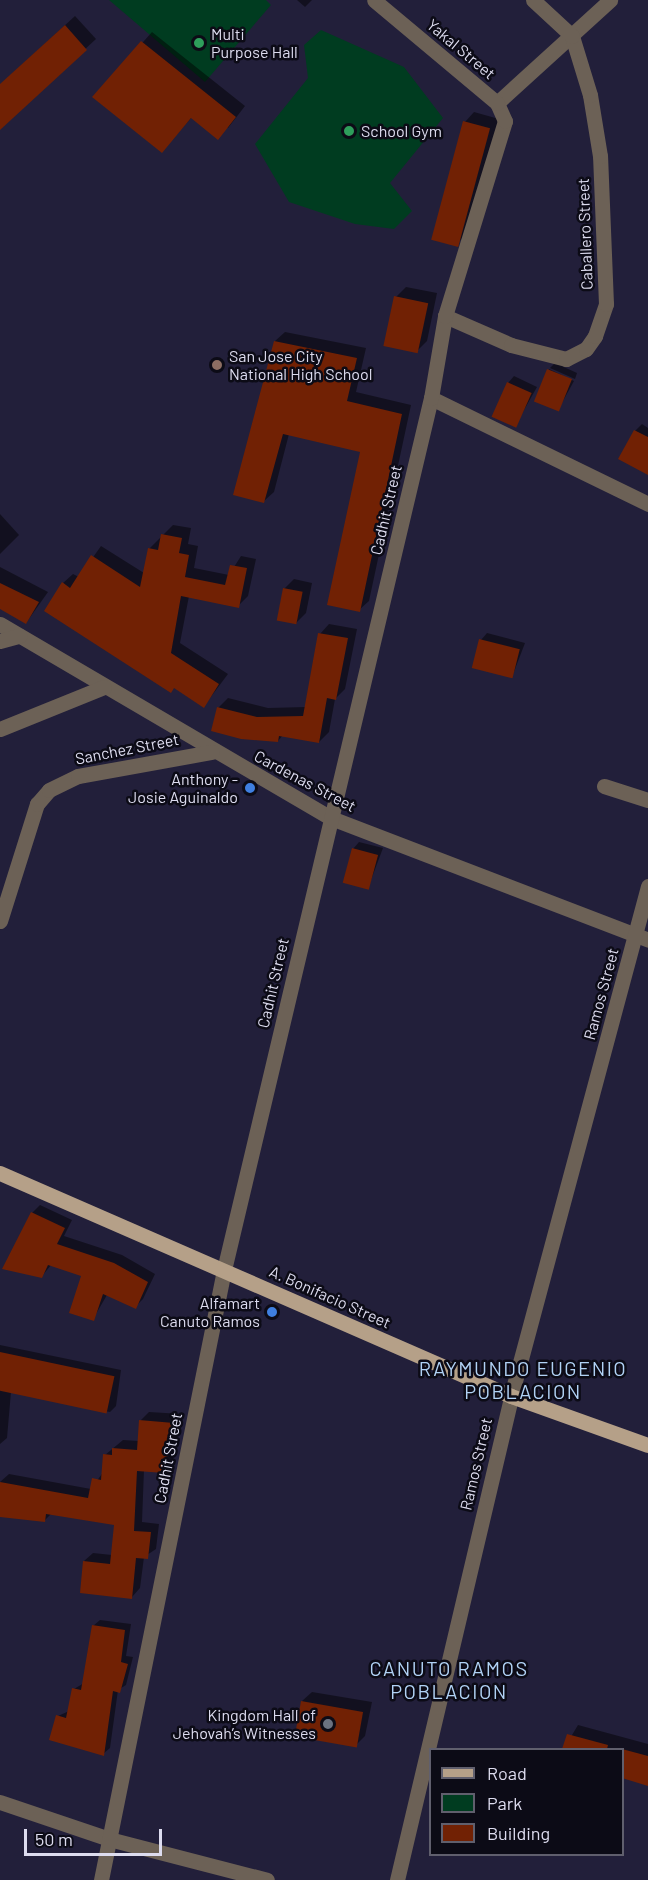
<!DOCTYPE html>
<html>
<head>
<meta charset="utf-8">
<style>
  body { margin:0 }
  #map { position:relative; width:648px; height:1880px; overflow:hidden; background:#221f3a; font-family:Barlow,sans-serif }
  div>[style] { position:absolute }
  [style*='--x'] { left:calc(var(--x)*1px); top:calc(var(--y)*1px); width:calc(var(--w)*1px); rotate:calc(var(--a)*1deg) }
  .green>* { inset:0; background:#003c20 }
  .shadow>* { inset:0; background:#0007 }
  .building>* { inset:0; background:#712104; transform-origin:0 0 }
  .minor>* { height:15px; margin:-7.5px; padding:0 7.5px; transform-origin:7.5px; border-radius:7.5px; background:#6c6156 }
  .major>* { height:15px; margin:-7.5px; padding:0 7.5px; transform-origin:7.5px; border-radius:7.5px; background:#b5a088 }
  .dots>* { width:16px; height:16px; translate:-50% -50%; box-sizing:border-box; border:3px solid #0c0b16; border-radius:50% }
  span { translate:-50% -50%; white-space:nowrap; text-align:center; line-height:1.15; -webkit-text-stroke:5px #0c0b16; paint-order:stroke }
  .poi-label { font-size:16px; color:#dddcef }
  .left { translate:0 -50%; text-align:left }
  .right { translate:-100% -50%; text-align:right }
  .street-label { font-size:16px; color:#dddcef }
  .quarter-label { font-size:20px; color:#b1d2f5; letter-spacing:1.5px }
  .legend { position:absolute; left:429px; top:1748px; width:195px; height:108px; box-sizing:border-box; background:#0c0b16; border:2px solid #605f6d; margin:0; padding:8px 10px; list-style:none; font-size:18px; color:#dddcef }
  .legend li { display:flex; align-items:center; gap:12px; height:30px }
  .legend b { width:30px; border:2px solid #605f6d }
  .scale { position:absolute; left:24px; top:1829px; width:138px; height:27px; box-sizing:border-box; border:3px solid #dddcef; border-top:0; padding-left:8px; font-size:18px; line-height:21px; white-space:nowrap; color:#dddcef; -webkit-text-stroke:4px #0c0b16; paint-order:stroke }
</style>
</head>
<body>
<div id="map">
  <div class="green">
    <div style="clip-path:polygon(109px 0,266px 0,271px 5px,205px 82px)"></div>
    <div style="clip-path:polygon(321px 30px,404px 67px,443px 118px,390px 183px,412px 211px,394px 229px,355px 224px,289px 202px,255px 144px,308px 78px,304px 45px)"></div>
  </div>
  <div class="shadow">
    <div style="clip-path:polygon(297px 0,312px 0,305px 7px)"></div>
    <div style="clip-path:polygon(75px 16px,96px 39px,0 128px,0 85px)"></div>
    <div style="clip-path:polygon(152px 32px,245px 106px,228px 128px,192px 117px,162px 151px,94px 97px)"></div>
    <div style="clip-path:polygon(474px 112px,499px 119px,466px 235px,456px 244px,465px 122px)"></div>
    <div style="clip-path:polygon(406px 287px,437px 293px,427px 341px,417px 351px,396px 297px)"></div>
    <div style="clip-path:polygon(285px 332px,366px 348px,356px 392px,411px 405px,369px 601px,359px 610px,361px 451px,289px 434px,274px 492px,264px 501px,275px 341px)"></div>
    <div style="clip-path:polygon(555px 363px,577px 373px,575px 379px,550px 368px)"></div>
    <div style="clip-path:polygon(549px 369px,574px 381px,558px 410px,549px 370px)"></div>
    <div style="clip-path:polygon(514px 376px,537px 387px,515px 426px,508px 383px)"></div>
    <div style="clip-path:polygon(642px 424px,648px 428px,648px 473px,635px 431px)"></div>
    <div style="clip-path:polygon(0 514px,19px 535px,0 554px)"></div>
    <div style="clip-path:polygon(173px 525px,191px 528px,188px 544px,198px 546px,194px 568px,229px 575px,241px 556px,256px 559px,248px 596px,238px 606px,189px 596px,180px 643px,228px 674px,204px 706px,63px 583px,73px 574px,79px 577px,101px 546px,144px 573px,149px 549px)"></div>
    <div style="clip-path:polygon(0 567px,48px 592px,26px 623px,0 606px)"></div>
    <div style="clip-path:polygon(294px 579px,312px 583px,306px 613px,296px 623px,284px 589px)"></div>
    <div style="clip-path:polygon(329px 624px,357px 629px,345px 689px,335px 699px,329px 732px,319px 742px,283px 735px,278px 741px,218px 708px,228px 698px,268px 708px,306px 707px,320px 634px)"></div>
    <div style="clip-path:polygon(487px 633px,525px 643px,512px 677px,481px 640px)"></div>
    <div style="clip-path:polygon(359px 842px,383px 848px,368px 888px,353px 849px)"></div>
    <div style="clip-path:polygon(40px 1205px,72px 1220px,64px 1236px,122px 1255px,155px 1274px,143px 1299px,135px 1307px,107px 1295px,93px 1319px,83px 1275px,52px 1264px,42px 1276px,32px 1213px)"></div>
    <div style="clip-path:polygon(0 1345px,121px 1370px,116px 1406px,110px 1412px,11px 1392px,7px 1438px,0 1444px)"></div>
    <div style="clip-path:polygon(149px 1412px,182px 1414px,172px 1463px,164px 1472px,144px 1470px,142px 1522px,159px 1524px,156px 1549px,144px 1557px,140px 1588px,132px 1597px,84px 1561px,93px 1553px,112px 1555px,116px 1524px,52px 1513px,45px 1520px,0 1515px,0 1482px,9px 1474px,91px 1489px,104px 1471px,105px 1455px,123px 1440px,139px 1441px,141px 1420px)"></div>
    <div style="clip-path:polygon(100px 1620px,131px 1624px,126px 1656px,133px 1657px,126px 1685px,118px 1690px,110px 1748px,103px 1754px,58px 1716px,69px 1711px,74px 1689px,84px 1683px,93px 1626px)"></div>
    <div style="clip-path:polygon(312px 1692px,372px 1702px,365px 1736px,356px 1745px,302px 1701px)"></div>
    <div style="clip-path:polygon(578px 1725px,648px 1744px,648px 1784px,622px 1750px,563px 1750px)"></div>
  </div>
  <div class="building">
    <div style="clip-path:polygon(65px 25px,87px 50px,0 130px,0 84px)"></div>
    <div style="clip-path:polygon(141px 41px,236px 117px,218px 140px,191px 118px,162px 153px,92px 97px)"></div>
    <div style="left:463px;top:121px;width:28px;height:123px;rotate:15deg"></div>
    <div style="left:394px;top:296px;width:35px;height:51px;rotate:12deg"></div>
    <div style="clip-path:polygon(274px 341px,357px 358px,347px 401px,402px 414px,360px 612px,327px 605px,360px 452px,283px 434px,264px 503px,233px 495px)"></div>
    <div style="left:547px;top:369px;width:27px;height:35px;rotate:22deg"></div>
    <div style="left:507px;top:382px;width:27px;height:38px;rotate:24deg"></div>
    <div style="clip-path:polygon(634px 430px,648px 437px,648px 475px,618px 459px)"></div>
    <div style="clip-path:polygon(161px 534px,182px 538px,179px 553px,189px 555px,185px 577px,225px 585px,230px 565px,247px 568px,239px 608px,181px 596px,171px 653px,219px 684px,204px 708px,174px 688px,171px 693px,44px 611px,62px 582px,70px 588px,91px 555px,140px 587px,148px 548px,158px 550px)"></div>
    <div style="clip-path:polygon(0 583px,39px 602px,26px 624px,0 609px)"></div>
    <div style="left:283px;top:588px;width:20px;height:33px;rotate:11deg"></div>
    <div style="clip-path:polygon(318px 633px,348px 638px,336px 700px,327px 698px,319px 743px,279px 736px,278px 742px,241px 739px,211px 731px,217px 707px,257px 717px,303px 716px)"></div>
    <div style="left:479px;top:639px;width:42px;height:30px;rotate:14deg"></div>
    <div style="left:352px;top:848px;width:27px;height:36px;rotate:15deg"></div>
    <div style="clip-path:polygon(31px 1212px,65px 1228px,57px 1244px,114px 1263px,148px 1282px,136px 1309px,103px 1294px,94px 1321px,69px 1313px,81px 1276px,48px 1265px,42px 1278px,2px 1269px)"></div>
    <div style="left:0;top:1352px;width:117px;height:38px;rotate:12deg"></div>
    <div style="clip-path:polygon(139px 1420px,174px 1423px,164px 1473px,137px 1471px,134px 1531px,151px 1532px,148px 1559px,136px 1558px,132px 1599px,80px 1593px,83px 1561px,110px 1564px,114px 1525px,46px 1514px,45px 1522px,0 1517px,0 1482px,88px 1498px,92px 1478px,101px 1480px,103px 1454px,112px 1455px,112px 1448px,137px 1450px)"></div>
    <div style="clip-path:polygon(92px 1625px,125px 1630px,121px 1662px,128px 1664px,120px 1693px,113px 1691px,104px 1756px,49px 1740px,56px 1715px,66px 1718px,72px 1688px,81px 1690px)"></div>
    <div style="left:301px;top:1701px;width:63px;height:36px;rotate:10deg"></div>
    <div style="clip-path:polygon(567px 1734px,608px 1745px,607px 1749px,562px 1749px)"></div>
    <div style="clip-path:polygon(622px 1749px,648px 1756px,648px 1786px,622px 1778px)"></div>
  </div>
  <div class="minor">
    <div style="--x:497;--y:103;--w:153;--a:-42.3"></div>
    <div style="--x:445;--y:316;--w:72;--a:23.7"></div>
    <div style="--x:511;--y:345;--w:57;--a:14.3"></div>
    <div style="--x:566;--y:359;--w:22;--a:-27"></div>
    <div style="--x:586;--y:349;--w:16;--a:-55"></div>
    <div style="--x:595;--y:336;--w:34;--a:-71"></div>
    <div style="--x:606;--y:304;--w:148;--a:-92.3"></div>
    <div style="--x:600;--y:156;--w:62;--a:-99.3"></div>
    <div style="--x:590;--y:95;--w:62;--a:-107"></div>
    <div style="--x:572;--y:36;--w:53;--a:-137.3"></div>
    <div style="--x:431;--y:398;--w:242;--a:26"></div>
    <div style="--x:0;--y:624;--w:384;--a:30.4"></div>
    <div style="--x:331;--y:818;--w:340;--a:21"></div>
    <div style="--x:0;--y:641;--w:20;--a:-15"></div>
    <div style="--x:0;--y:729;--w:112;--a:-22"></div>
    <div style="--x:604;--y:786;--w:46;--a:17.7"></div>
    <div style="--x:0;--y:921;--w:123;--a:-72.5"></div>
    <div style="--x:37;--y:804;--w:18;--a:-49"></div>
    <div style="--x:49;--y:790;--w:32;--a:-26"></div>
    <div style="--x:78;--y:776;--w:136;--a:-10.2"></div>
    <div style="--x:0;--y:1802;--w:115;--a:18.7"></div>
    <div style="--x:109;--y:1839;--w:163;--a:14.5"></div>
    <div style="--x:101;--y:1880;--w:622;--a:-78.6"></div>
    <div style="--x:224;--y:1270;--w:896;--a:-76.65"></div>
    <div style="--x:431;--y:398;--w:83;--a:-80.3"></div>
    <div style="--x:445;--y:316;--w:204;--a:-72.9"></div>
    <div style="--x:505;--y:121;--w:20;--a:-114"></div>
    <div style="--x:497;--y:103;--w:160;--a:-140.1"></div>
    <div style="--x:397;--y:1880;--w:497;--a:-76.7"></div>
    <div style="--x:511;--y:1396;--w:528;--a:-74.96"></div>
  </div>
  <div class="major">
    <div style="--x:0;--y:1173;--w:558;--a:23.58"></div>
    <div style="--x:511;--y:1396;--w:145;--a:19.7"></div>
  </div>
  <div class="dots">
    <div style="left:199px;top:43px;background:#2e9e5b"></div>
    <div style="left:349px;top:131px;background:#2e9e5b"></div>
    <div style="left:217px;top:365px;background:#8d6e63"></div>
    <div style="left:250px;top:788px;background:#3f7fe0"></div>
    <div style="left:272px;top:1312px;background:#3f7fe0"></div>
    <div style="left:328px;top:1724px;background:#6b7280"></div>
  </div>
  <div class="poi-label">
    <span class="left" style="left:211px;top:43px">Multi<br>Purpose Hall</span>
    <span class="left" style="left:361px;top:131px">School Gym</span>
    <span class="left" style="left:229px;top:365px">San Jose City<br>National High School</span>
    <span class="right" style="left:238px;top:788px">Anthony -<br>Josie Aguinaldo</span>
    <span class="right" style="left:260px;top:1312px">Alfamart<br>Canuto Ramos</span>
    <span class="right" style="left:316px;top:1724px">Kingdom Hall of<br>Jehovah’s Witnesses</span>
  </div>
  <div class="street-label">
    <span style="left:461px;top:49px;rotate:40deg">Yakal Street</span>
    <span style="left:585px;top:234px;rotate:-92deg">Caballero Street</span>
    <span style="left:386px;top:510px;rotate:-77deg">Cadhit Street</span>
    <span style="left:127px;top:749px;rotate:-11deg">Sanchez Street</span>
    <span style="left:305px;top:781px;rotate:28deg">Cardenas Street</span>
    <span style="left:273px;top:983px;rotate:-77deg">Cadhit Street</span>
    <span style="left:601px;top:994px;rotate:-75deg">Ramos Street</span>
    <span style="left:330px;top:1297px;rotate:24deg">A. Bonifacio Street</span>
    <span style="left:168px;top:1458px;rotate:-79deg">Cadhit Street</span>
    <span style="left:476px;top:1464px;rotate:-77deg">Ramos Street</span>
  </div>
  <div class="quarter-label">
    <span style="left:523px;top:1380px">RAYMUNDO EUGENIO<br>POBLACION</span>
    <span style="left:449px;top:1680px">CANUTO RAMOS<br>POBLACION</span>
  </div>
  <ul class="legend">
  <li><b style="height:8px;background:#b5a088"></b>Road</li>
  <li><b style="height:16px;background:#003c20"></b>Park</li>
  <li><b style="height:16px;background:#712104"></b>Building</li>
  </ul>
  <div class="scale">50 m</div>
</div>
</body>
</html>
